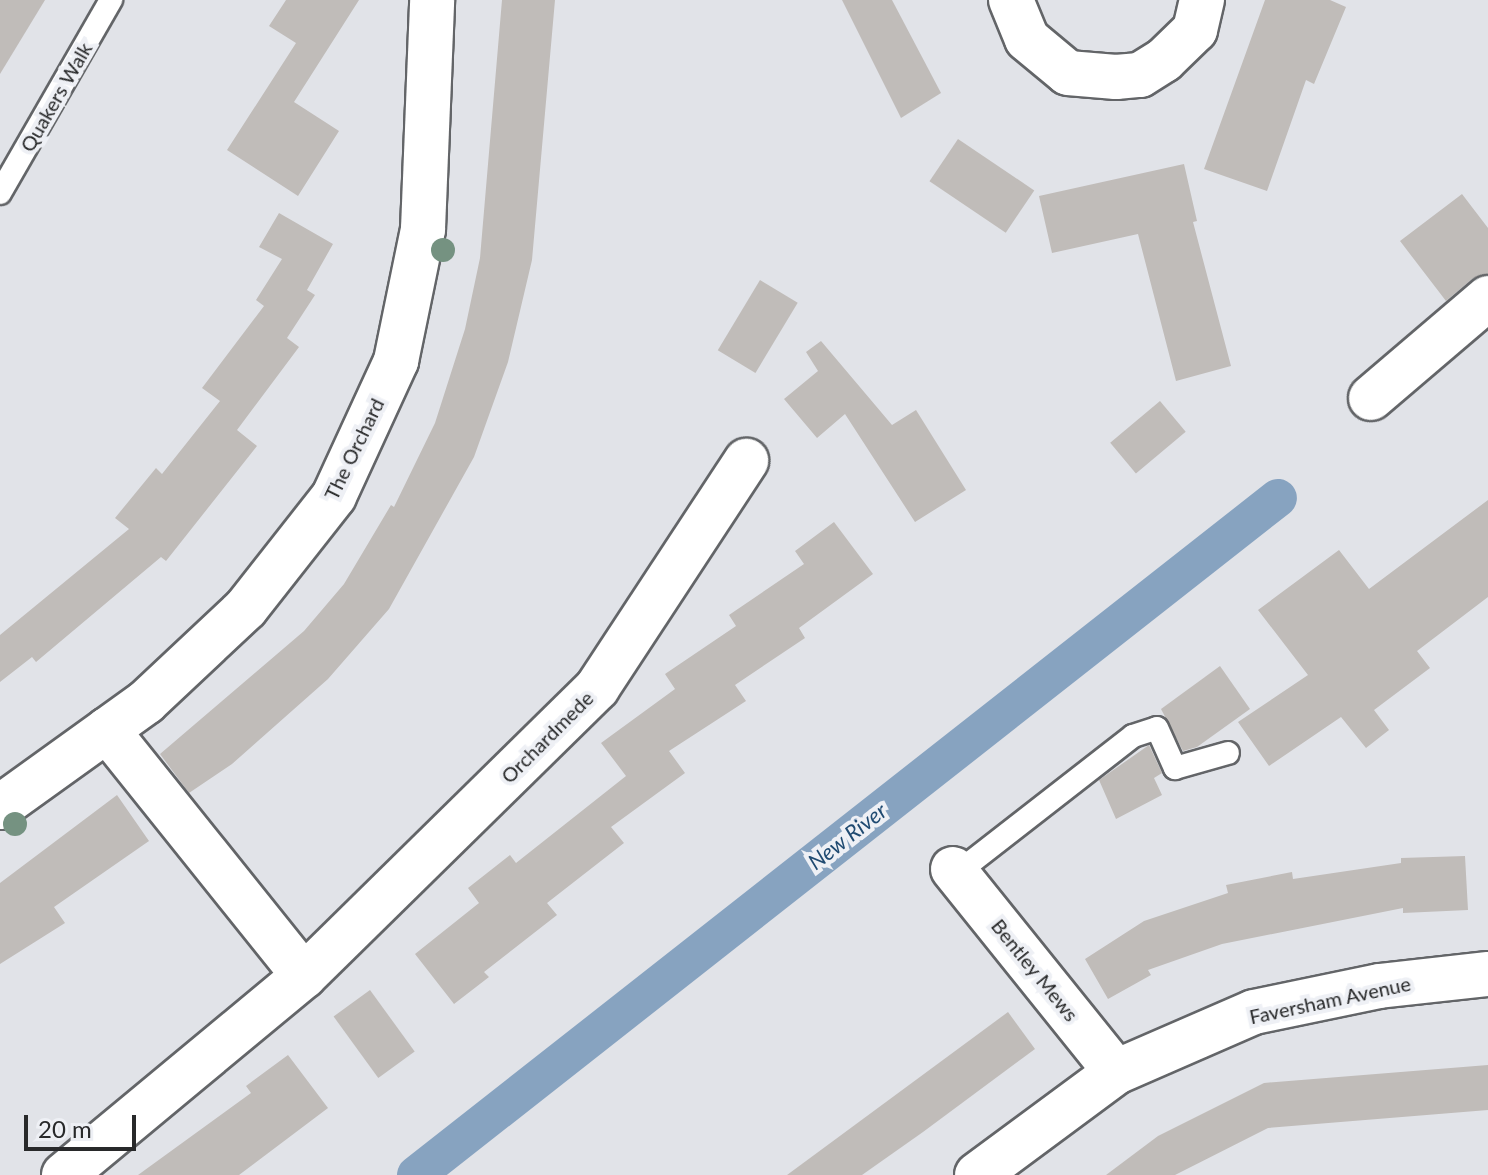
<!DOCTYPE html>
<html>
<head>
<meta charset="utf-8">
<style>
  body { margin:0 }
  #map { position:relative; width:1488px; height:1175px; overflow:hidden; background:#e1e3e8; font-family:Lato,sans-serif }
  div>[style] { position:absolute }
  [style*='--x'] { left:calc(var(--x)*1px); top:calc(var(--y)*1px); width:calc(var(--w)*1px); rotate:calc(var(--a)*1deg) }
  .canal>* { height:38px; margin:-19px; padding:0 19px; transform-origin:19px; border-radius:19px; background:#87a3c0 }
  .building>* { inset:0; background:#c0bcb9; transform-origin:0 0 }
  .roads { filter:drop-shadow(2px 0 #636568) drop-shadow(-2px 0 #636568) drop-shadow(0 2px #636568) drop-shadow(0 -2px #636568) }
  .lane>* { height:22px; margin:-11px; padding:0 11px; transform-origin:11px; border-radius:11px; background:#fff }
  .street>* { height:44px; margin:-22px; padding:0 22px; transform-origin:22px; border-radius:22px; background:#fff }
  .trees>* { width:24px; height:24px; margin:-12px; border-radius:50%; background:#759281 }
  span { translate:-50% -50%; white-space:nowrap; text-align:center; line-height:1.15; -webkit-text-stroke:8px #eef0f5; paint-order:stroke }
  .street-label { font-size:20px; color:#28292a }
  .water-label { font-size:22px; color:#1f4a71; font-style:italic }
  .scale { position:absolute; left:24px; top:1115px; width:112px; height:36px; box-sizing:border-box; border:4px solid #28292a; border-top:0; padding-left:10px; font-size:24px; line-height:28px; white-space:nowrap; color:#28292a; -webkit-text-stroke:6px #eef0f5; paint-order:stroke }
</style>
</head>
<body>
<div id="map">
  <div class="canal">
    <div style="--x:416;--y:1175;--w:1096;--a:-38.15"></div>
  </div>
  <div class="building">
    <div style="clip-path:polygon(0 0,45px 0,0 74px)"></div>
    <div style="clip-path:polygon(286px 0,359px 0,294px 102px,339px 131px,298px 196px,227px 150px,296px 43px,269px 26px)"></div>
    <div style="clip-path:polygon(502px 0,555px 0,532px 260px,508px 362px,474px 457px,389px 609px,328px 679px,232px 764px,189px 793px,160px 754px,304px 631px,344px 584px,391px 505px,394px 507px,435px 423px,465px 329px,480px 258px)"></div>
    <div style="clip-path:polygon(842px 0,892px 0,941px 93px,901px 118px)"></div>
    <div style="clip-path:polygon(1265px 0,1330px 0,1346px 7px,1314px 84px,1306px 80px,1267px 191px,1204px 169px)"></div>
    <div style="left:958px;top:139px;width:92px;height:51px;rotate:34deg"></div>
    <div style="clip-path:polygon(1184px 164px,1197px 221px,1193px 222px,1231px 366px,1176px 381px,1138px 234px,1052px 253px,1039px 196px)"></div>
    <div style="clip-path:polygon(1462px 194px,1488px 228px,1488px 274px,1472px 279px,1446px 301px,1400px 241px)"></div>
    <div style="clip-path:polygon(279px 213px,333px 244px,307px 290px,315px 295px,287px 338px,299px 347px,237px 430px,257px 446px,166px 561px,161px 557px,36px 662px,32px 657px,0 682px,0 635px,129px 529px,115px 518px,156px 468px,162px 474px,220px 401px,202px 388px,264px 306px,256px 300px,282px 259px,259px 247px)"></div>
    <div style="left:760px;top:280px;width:44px;height:82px;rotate:31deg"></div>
    <div style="clip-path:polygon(821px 341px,892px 425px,916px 410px,966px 490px,915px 522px,845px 414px,817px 438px,784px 399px,818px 371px,806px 352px)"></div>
    <div style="left:1160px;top:401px;width:40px;height:65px;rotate:50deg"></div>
    <div style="clip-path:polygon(1488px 500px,1488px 597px,1417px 651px,1430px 668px,1374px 710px,1389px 730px,1366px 748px,1341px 717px,1269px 766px,1238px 722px,1308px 675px,1258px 610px,1339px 550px,1369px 589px)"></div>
    <div style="clip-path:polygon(834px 522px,873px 574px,799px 628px,805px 638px,735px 685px,746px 701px,669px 751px,685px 773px,611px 827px,624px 843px,547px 903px,557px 915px,484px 972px,489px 977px,454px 1004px,415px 954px,479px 903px,468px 888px,510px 855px,516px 863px,626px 776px,601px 743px,675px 689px,665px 674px,736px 626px,729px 615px,804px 564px,795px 551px)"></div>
    <div style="clip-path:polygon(1220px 666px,1250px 709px,1197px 747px,1183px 751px,1161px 709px)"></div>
    <div style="clip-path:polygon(1149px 745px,1162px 773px,1154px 778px,1162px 795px,1116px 819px,1099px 780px)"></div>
    <div style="clip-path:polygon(117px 795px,149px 841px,54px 907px,65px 923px,0 964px,0 883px)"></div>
    <div style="clip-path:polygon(1465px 856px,1468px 910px,1403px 913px,1403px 908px,1222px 944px,1148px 970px,1151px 975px,1108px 999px,1085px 959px,1144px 921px,1228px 893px,1226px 885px,1292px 872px,1293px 879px,1401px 863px,1401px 858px)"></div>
    <div style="left:370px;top:990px;width:76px;height:45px;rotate:54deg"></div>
    <div style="clip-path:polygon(1008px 1012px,1035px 1049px,923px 1132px,862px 1175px,787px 1175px)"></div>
    <div style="clip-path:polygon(288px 1055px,328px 1108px,239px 1175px,138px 1175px,251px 1093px,246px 1086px)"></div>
    <div style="clip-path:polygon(1488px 1065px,1488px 1110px,1268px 1128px,1175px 1175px,1106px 1175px,1158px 1136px,1264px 1083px)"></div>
  </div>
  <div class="roads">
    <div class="lane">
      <div style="--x:0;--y:193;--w:223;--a:-60.1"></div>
      <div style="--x:957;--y:873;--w:223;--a:-37.9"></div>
      <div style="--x:1133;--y:736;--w:25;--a:-18"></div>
      <div style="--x:1157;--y:728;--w:44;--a:65.8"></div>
      <div style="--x:1175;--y:768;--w:55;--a:-15.8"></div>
    </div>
    <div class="street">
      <div style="--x:1011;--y:0;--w:42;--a:67.7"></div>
      <div style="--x:1027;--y:39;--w:53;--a:39.7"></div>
      <div style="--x:1068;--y:73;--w:48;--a:4.8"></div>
      <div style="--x:1116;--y:77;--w:24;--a:-5"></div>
      <div style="--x:1140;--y:75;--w:28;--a:-32"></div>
      <div style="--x:1164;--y:60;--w:43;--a:-44.1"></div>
      <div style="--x:1195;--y:30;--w:31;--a:-77"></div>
      <div style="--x:1371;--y:398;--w:154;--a:-40.5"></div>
      <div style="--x:107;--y:730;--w:315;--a:51.3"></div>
      <div style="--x:0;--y:807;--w:180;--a:-35.7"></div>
      <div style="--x:146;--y:702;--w:137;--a:-43.2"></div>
      <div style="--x:246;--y:608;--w:142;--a:-51.8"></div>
      <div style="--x:334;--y:496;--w:149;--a:-65.3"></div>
      <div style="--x:396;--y:361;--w:135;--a:-78.4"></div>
      <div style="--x:423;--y:229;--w:229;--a:-87.7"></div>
      <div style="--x:953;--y:869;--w:260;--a:51.2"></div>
      <div style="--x:64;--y:1175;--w:312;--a:-39.7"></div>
      <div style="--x:304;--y:976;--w:411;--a:-44.5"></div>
      <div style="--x:597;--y:688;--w:272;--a:-56.7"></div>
      <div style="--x:977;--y:1175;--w:173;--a:-36.5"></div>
      <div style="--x:1116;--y:1072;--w:150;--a:-23.5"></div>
      <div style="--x:1254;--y:1012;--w:128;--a:-11.7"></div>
      <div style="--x:1379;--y:986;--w:110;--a:-6.3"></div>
    </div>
  </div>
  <div class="trees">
    <div style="left:443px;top:250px"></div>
    <div style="left:15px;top:824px"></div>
  </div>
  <div class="street-label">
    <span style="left:56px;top:97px;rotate:-60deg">Quakers Walk</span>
    <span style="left:354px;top:449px;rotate:-64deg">The Orchard</span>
    <span style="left:547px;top:737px;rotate:-45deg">Orchardmede</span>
    <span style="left:1035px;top:970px;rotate:51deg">Bentley Mews</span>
    <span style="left:1330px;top:1000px;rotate:-12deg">Faversham Avenue</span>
  </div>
  <div class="water-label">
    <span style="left:847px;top:836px;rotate:-38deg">New River</span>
  </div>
  <div class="scale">20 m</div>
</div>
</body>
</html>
